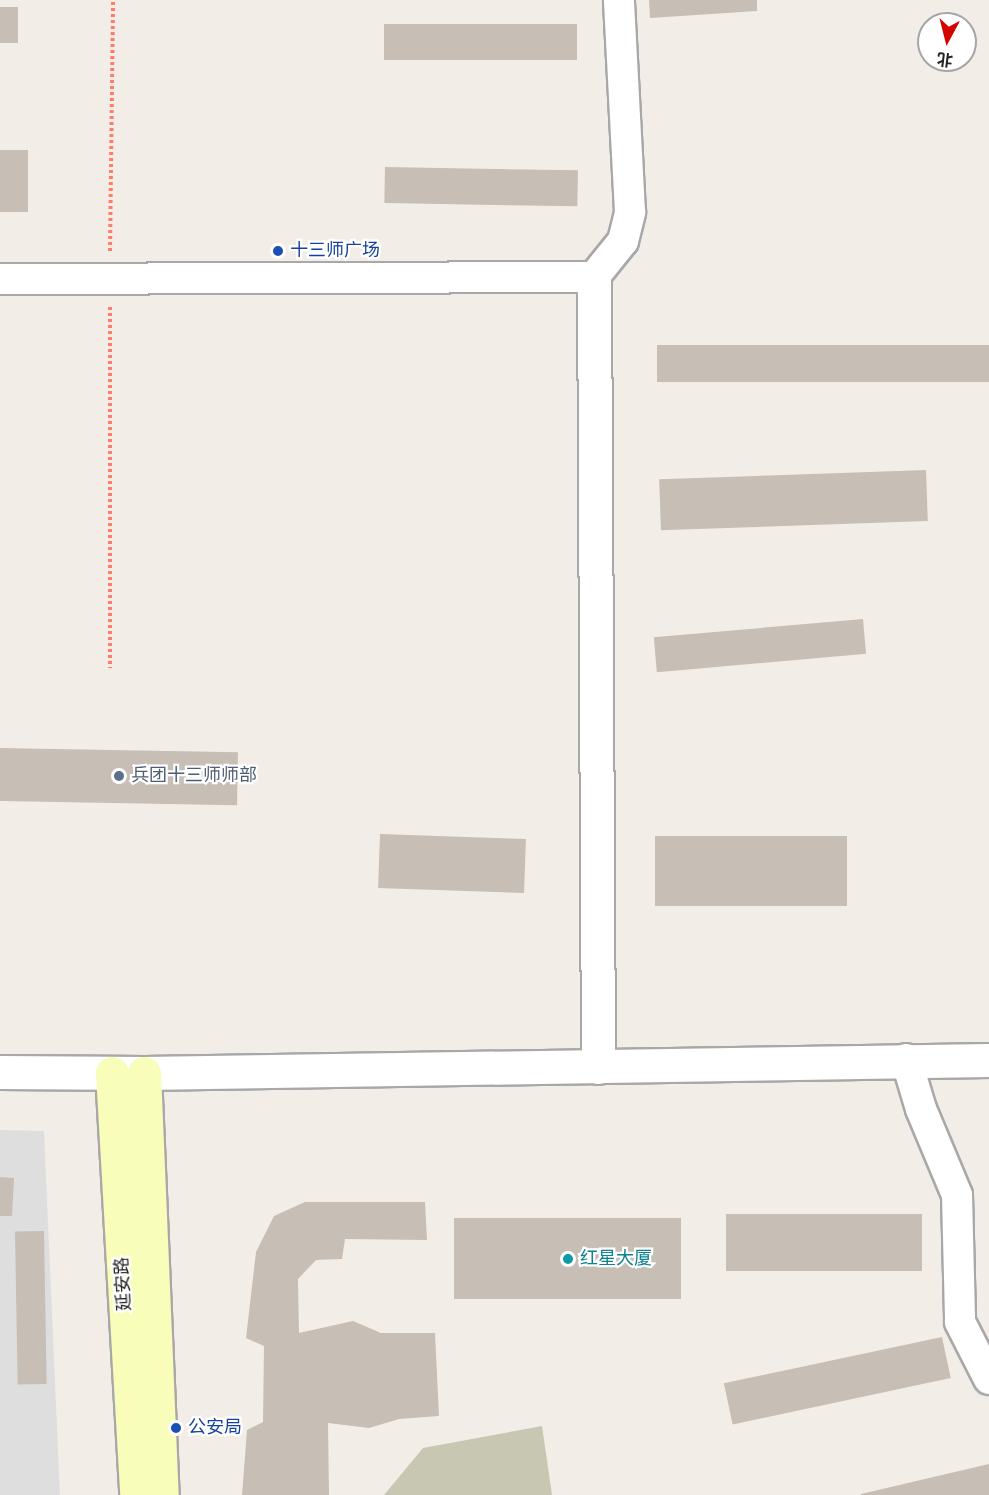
<!DOCTYPE html>
<html>
<head>
<meta charset="utf-8">
<style>
  body { margin:0 }
  #map { position:relative; width:989px; height:1495px; overflow:hidden; background:#f2eee7; font-family:"Sofia Sans Condensed","Noto Sans SC",sans-serif }
  div>[style] { position:absolute }
  [style*='--x'] { left:calc(var(--x)*1px); top:calc(var(--y)*1px); width:calc(var(--w)*1px); rotate:calc(var(--a)*1deg) }
  .residential>* { inset:0; background:#dfdede }
  .construction>* { inset:0; background:#c7c7b2 }
  .building>* { inset:0; background:#c7beb6; transform-origin:0 0 }
  .path>* { height:4px; margin-top:-2px; transform-origin:0; background:repeating-linear-gradient(90deg,#ff7c6b 0 3px,transparent 0 6px) }
  .roads { filter:drop-shadow(2px 0 #a8a8a8) drop-shadow(-2px 0 #a8a8a8) drop-shadow(0 2px #a8a8a8) drop-shadow(0 -2px #a8a8a8) }
  .minor>* { height:30px; margin:-15px; padding:0 15px; transform-origin:15px; border-radius:15px; background:#fff }
  .tertiary>* { height:33px; margin:-16.5px; padding:0 16.5px; transform-origin:16.5px; border-radius:16.5px; background:#fff }
  .secondary>* { height:33px; margin:-16.5px; padding:0 16.5px; transform-origin:16.5px; border-radius:16.5px; background:#f8fdba }
  .dots>* { width:16px; height:16px; translate:-50% -50%; box-sizing:border-box; border:3px solid #fff; border-radius:50% }
  span { translate:-50% -50%; white-space:nowrap; text-align:center; line-height:1.15; -webkit-text-stroke:4.5px #fff; paint-order:stroke }
  .transit-label { font-size:18px; color:#164399 }
  .left { translate:0 -50%; text-align:left }
  .service-label { font-size:18px; color:#4e5e75 }
  .culture-label { font-size:18px; color:#0d838f }
  .street-label { font-size:18px; color:#212121 }
  .north { position:absolute; left:917px; top:12px; width:60px; height:60px; box-sizing:border-box; background:#fff; border:2px solid #a6a6a6; border-radius:50%; rotate:187deg; font-size:16px; font-weight:700; line-height:24px; text-align:center; color:#212121 }
  .north::after { content:''; display:block; margin:auto; width:21px; height:27px; background:#d20300; clip-path:polygon(50% 0,100% 100%,50% 72%,0 100%) }
</style>
</head>
<body>
<div id="map">
  <div class="residential">
    <div style="clip-path:polygon(0 1130px,44px 1131px,60px 1495px,0 1495px)"></div>
  </div>
  <div class="construction">
    <div style="clip-path:polygon(542px 1426px,552px 1495px,384px 1495px,423px 1448px)"></div>
  </div>
  <div class="building">
    <div style="clip-path:polygon(649px 0,757px 0,757px 11px,650px 18px)"></div>
    <div style="left:0;top:7px;width:18px;height:36px"></div>
    <div style="left:384px;top:24px;width:193px;height:36px"></div>
    <div style="left:0;top:150px;width:28px;height:62px"></div>
    <div style="left:385px;top:167px;width:193px;height:36px;rotate:1deg"></div>
    <div style="left:989px;top:345px;width:37px;height:332px;rotate:90deg"></div>
    <div style="left:926px;top:470px;width:51px;height:267px;rotate:88deg"></div>
    <div style="left:863px;top:619px;width:35px;height:210px;rotate:85deg"></div>
    <div style="left:0;top:748px;width:238px;height:53px;rotate:1deg"></div>
    <div style="left:380px;top:834px;width:146px;height:54px;rotate:2deg"></div>
    <div style="left:655px;top:836px;width:192px;height:70px"></div>
    <div style="clip-path:polygon(0 1177px,14px 1178px,12px 1216px,0 1216px)"></div>
    <div style="clip-path:polygon(305px 1202px,425px 1202px,427px 1240px,345px 1239px,342px 1259px,316px 1260px,298px 1279px,299px 1333px,353px 1321px,381px 1333px,435px 1333px,439px 1416px,399px 1419px,369px 1428px,328px 1423px,329px 1495px,242px 1495px,247px 1430px,263px 1422px,264px 1346px,246px 1338px,256px 1252px,274px 1216px)"></div>
    <div style="left:726px;top:1214px;width:196px;height:57px"></div>
    <div style="left:454px;top:1218px;width:227px;height:81px"></div>
    <div style="left:44px;top:1231px;width:153px;height:29px;rotate:89deg"></div>
    <div style="left:942px;top:1337px;width:42px;height:223px;rotate:78deg"></div>
    <div style="clip-path:polygon(989px 1464px,989px 1495px,861px 1495px,861px 1494px)"></div>
  </div>
  <div class="path">
    <div style="--x:110;--y:251;--w:251;--a:-89.3"></div>
    <div style="--x:110;--y:307;--w:361;--a:90"></div>
  </div>
  <div class="roads">
    <div class="minor">
      <div style="--x:0;--y:279;--w:594;--a:-0.19"></div>
      <div style="--x:594;--y:277;--w:46;--a:-51.1"></div>
      <div style="--x:623;--y:241;--w:30;--a:-76"></div>
      <div style="--x:630;--y:212;--w:212;--a:-93"></div>
      <div style="--x:906;--y:1059;--w:52;--a:73.3"></div>
      <div style="--x:921;--y:1109;--w:93;--a:67.3"></div>
      <div style="--x:957;--y:1195;--w:127;--a:88.6"></div>
      <div style="--x:960;--y:1322;--w:64;--a:63"></div>
    </div>
    <div class="tertiary">
      <div style="--x:594;--y:277;--w:790;--a:89.71"></div>
      <div style="--x:0;--y:1072;--w:144;--a:0.4"></div>
      <div style="--x:144;--y:1073;--w:845;--a:-0.88"></div>
    </div>
    <div class="secondary">
      <div style="--x:112;--y:1073;--w:423;--a:86.7"></div>
      <div style="--x:144;--y:1073;--w:422;--a:87.6"></div>
    </div>
  </div>
  <div class="dots">
    <div style="left:278px;top:251px;background:#1a4fb4"></div>
    <div style="left:119px;top:776px;background:#5c6f8a"></div>
    <div style="left:568px;top:1259px;background:#0f9aa8"></div>
    <div style="left:176px;top:1428px;background:#1a4fb4"></div>
  </div>
  <div class="transit-label">
    <span class="left" style="left:290px;top:251px">十三师广场</span>
    <span class="left" style="left:188px;top:1428px">公安局</span>
  </div>
  <div class="service-label">
    <span class="left" style="left:131px;top:776px">兵团十三师师部</span>
  </div>
  <div class="culture-label">
    <span class="left" style="left:580px;top:1259px">红星大厦</span>
  </div>
  <div class="street-label">
    <span style="left:124px;top:1284px;rotate:-93deg">延安路</span>
  </div>
  <div class="north">北</div>
</div>
</body>
</html>
